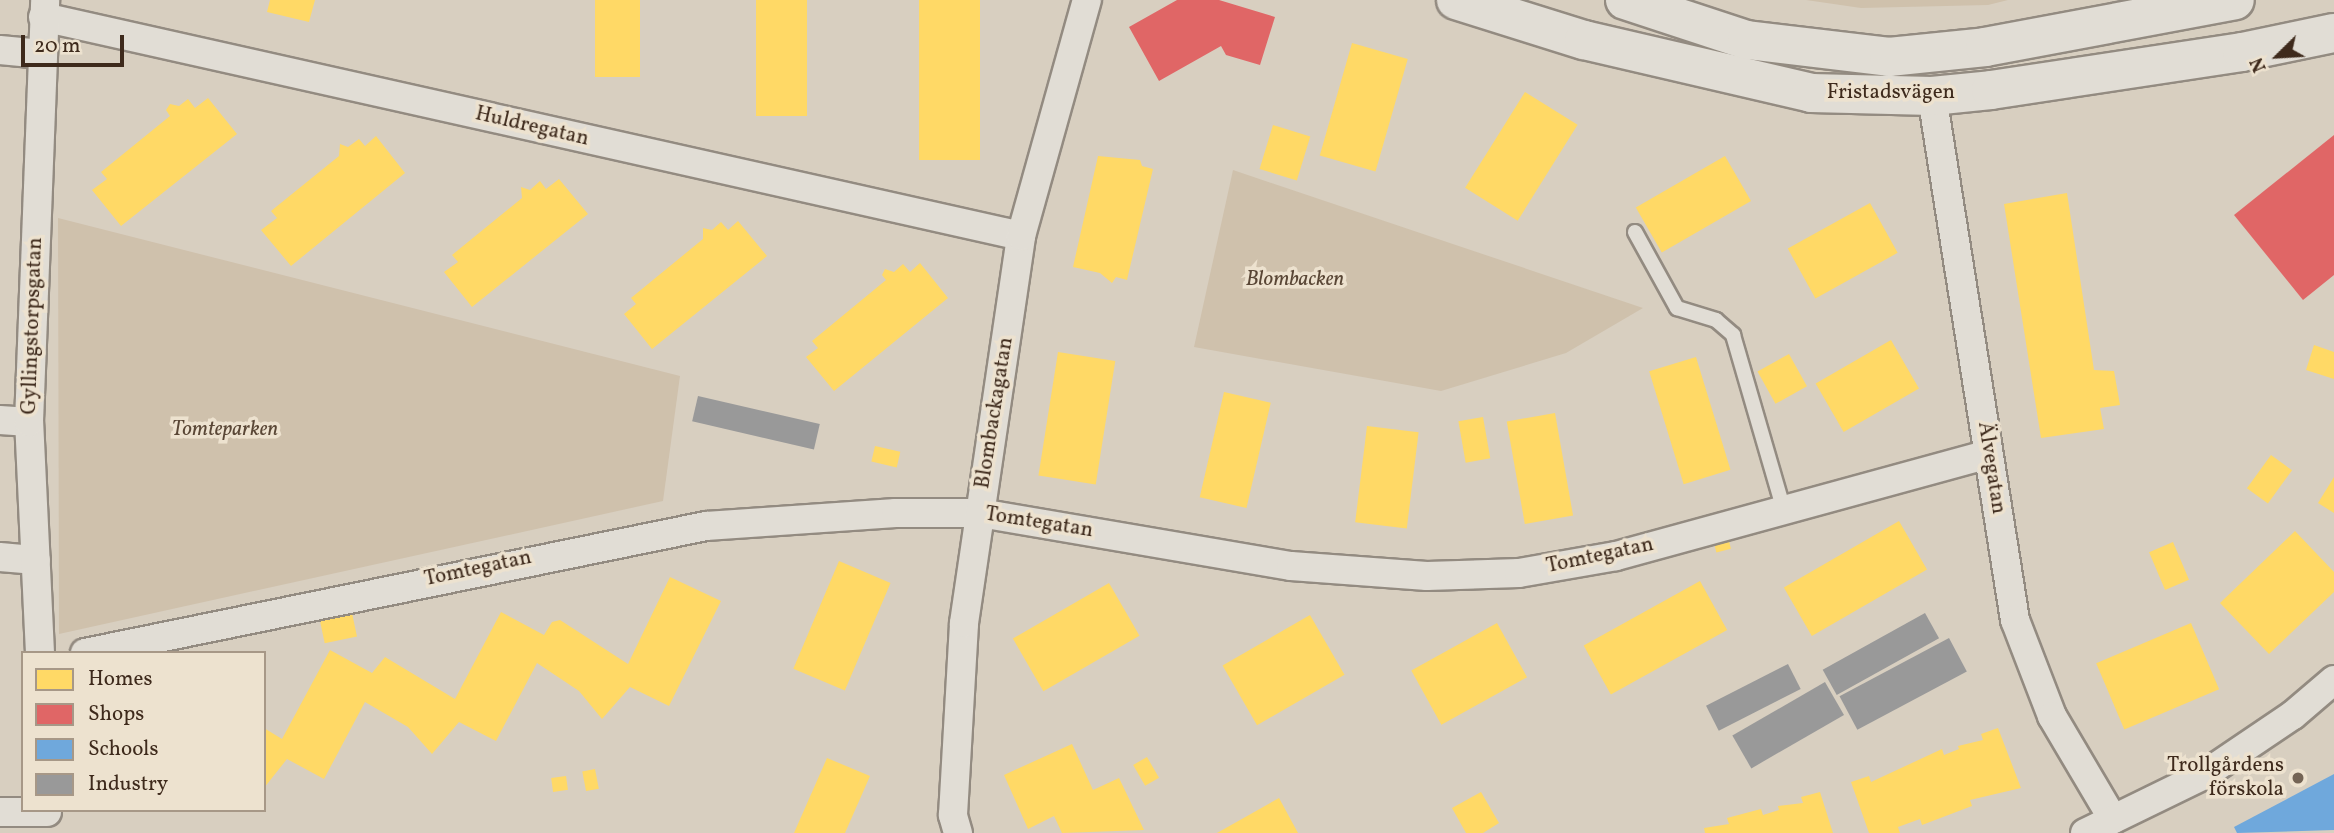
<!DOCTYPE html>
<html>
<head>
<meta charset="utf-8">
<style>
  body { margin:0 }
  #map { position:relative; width:2334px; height:833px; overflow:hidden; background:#d8cfc0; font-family:Vollkorn,serif }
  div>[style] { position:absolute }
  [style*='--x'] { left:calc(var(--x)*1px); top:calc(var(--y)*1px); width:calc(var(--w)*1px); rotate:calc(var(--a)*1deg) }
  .green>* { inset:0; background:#cfc1ac }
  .homes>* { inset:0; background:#ffd966; transform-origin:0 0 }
  .shops>* { inset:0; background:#e06666 }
  .schools>* { inset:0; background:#6fa8dc }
  .industry>* { inset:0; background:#999; transform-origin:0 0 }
  .roads { filter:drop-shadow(2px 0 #938b81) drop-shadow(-2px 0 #938b81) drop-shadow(0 2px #938b81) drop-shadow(0 -2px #938b81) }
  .lane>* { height:14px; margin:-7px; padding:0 7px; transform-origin:7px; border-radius:7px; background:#e1ddd5 }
  .street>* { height:28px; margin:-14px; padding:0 14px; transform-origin:14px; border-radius:14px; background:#e1ddd5 }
  .secondary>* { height:38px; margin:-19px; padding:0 19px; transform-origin:19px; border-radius:19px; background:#e1ddd5 }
  .dots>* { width:19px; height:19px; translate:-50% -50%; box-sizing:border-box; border:4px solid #ede2cf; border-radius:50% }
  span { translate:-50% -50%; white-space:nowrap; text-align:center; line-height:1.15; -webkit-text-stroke:7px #ede2cf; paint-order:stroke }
  .street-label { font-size:21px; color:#3e2a1c }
  .park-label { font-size:21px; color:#594635; font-style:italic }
  .poi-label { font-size:21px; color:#3e2a1c }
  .right { translate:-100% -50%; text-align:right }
  .legend { position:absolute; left:21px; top:651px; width:245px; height:161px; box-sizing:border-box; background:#ede2cf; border:2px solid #a79887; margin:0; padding:9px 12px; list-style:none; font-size:21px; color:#3e2a1c }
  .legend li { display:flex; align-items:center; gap:14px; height:35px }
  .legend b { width:35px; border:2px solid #a79887 }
  .north { position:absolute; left:2243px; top:21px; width:70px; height:70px; -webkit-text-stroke:5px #ede2cf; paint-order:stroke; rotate:246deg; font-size:19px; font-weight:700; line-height:28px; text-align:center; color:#3e2a1c }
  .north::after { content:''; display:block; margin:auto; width:24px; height:32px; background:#3e2a1c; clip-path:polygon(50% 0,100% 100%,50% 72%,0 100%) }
  .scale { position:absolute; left:21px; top:35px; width:103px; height:32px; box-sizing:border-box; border:4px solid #3e2a1c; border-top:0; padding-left:9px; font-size:21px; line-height:24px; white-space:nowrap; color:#3e2a1c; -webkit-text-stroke:5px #ede2cf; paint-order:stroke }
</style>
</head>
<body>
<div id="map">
  <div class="green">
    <div style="clip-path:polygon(1806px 0,2008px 0,1988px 5px,1861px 8px)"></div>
    <div style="clip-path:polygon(1233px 170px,1643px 308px,1566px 353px,1441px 391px,1194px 347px)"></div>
    <div style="clip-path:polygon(58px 218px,680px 376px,663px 501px,59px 634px)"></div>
  </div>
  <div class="homes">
    <div style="clip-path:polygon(270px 0,315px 0,309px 22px,267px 12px)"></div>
    <div style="left:595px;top:0;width:45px;height:77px"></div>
    <div style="left:756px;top:0;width:51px;height:116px"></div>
    <div style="left:919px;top:0;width:61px;height:160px"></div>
    <div style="left:1352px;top:43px;width:58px;height:117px;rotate:16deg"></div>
    <div style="left:1525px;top:92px;width:62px;height:113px;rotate:32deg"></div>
    <div style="clip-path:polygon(208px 98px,237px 134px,121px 226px,92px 190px,107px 179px,101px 172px,170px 116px,166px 110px,170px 104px,179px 106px,188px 99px,195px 108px)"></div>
    <div style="left:1273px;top:125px;width:39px;height:46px;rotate:17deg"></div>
    <div style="clip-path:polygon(376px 136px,405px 173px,291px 266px,261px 230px,277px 218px,271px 211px,339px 156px,340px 144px,348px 147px,359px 139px,365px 146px)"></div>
    <div style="clip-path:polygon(1098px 156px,1140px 160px,1142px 166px,1153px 169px,1127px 280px,1116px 277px,1112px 283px,1100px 273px,1073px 267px)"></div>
    <div style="left:1725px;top:156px;width:52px;height:103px;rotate:60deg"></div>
    <div style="clip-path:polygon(559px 179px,588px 214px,472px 307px,444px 272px,458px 262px,452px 255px,522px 198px,521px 187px,530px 190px,540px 181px,546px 189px)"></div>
    <div style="clip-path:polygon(2067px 193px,2094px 370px,2114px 371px,2120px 405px,2100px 408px,2104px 429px,2041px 438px,2004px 204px)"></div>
    <div style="left:1870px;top:203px;width:57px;height:94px;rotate:61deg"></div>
    <div style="clip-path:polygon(738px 221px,767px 256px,652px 349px,624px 314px,636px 304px,631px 298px,703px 239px,703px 228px,712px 230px,721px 222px,728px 230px)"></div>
    <div style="clip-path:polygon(920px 263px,948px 298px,834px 391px,806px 357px,818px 348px,812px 341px,886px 280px,882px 275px,885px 269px,894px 272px,903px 264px,910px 272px)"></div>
    <div style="left:1891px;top:340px;width:56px;height:87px;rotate:60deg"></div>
    <div style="clip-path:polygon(2314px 345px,2334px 352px,2334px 379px,2306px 370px)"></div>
    <div style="left:1058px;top:352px;width:58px;height:125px;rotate:9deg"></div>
    <div style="left:1789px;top:354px;width:37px;height:36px;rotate:61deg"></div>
    <div style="left:1696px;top:357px;width:118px;height:49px;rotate:73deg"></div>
    <div style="left:1224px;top:392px;width:48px;height:108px;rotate:13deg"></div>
    <div style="left:1555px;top:413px;width:104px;height:49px;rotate:80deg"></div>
    <div style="left:1483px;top:417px;width:42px;height:25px;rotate:80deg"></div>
    <div style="left:1367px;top:426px;width:52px;height:97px;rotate:7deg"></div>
    <div style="left:875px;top:446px;width:26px;height:16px;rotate:13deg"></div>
    <div style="left:2271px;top:455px;width:26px;height:41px;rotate:36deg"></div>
    <div style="clip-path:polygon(2334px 477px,2334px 513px,2318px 503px)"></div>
    <div style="left:1899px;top:521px;width:56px;height:133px;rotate:60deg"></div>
    <div style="clip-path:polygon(2295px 531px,2334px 572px,2334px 592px,2269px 654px,2220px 603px)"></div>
    <div style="left:1729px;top:541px;width:8px;height:15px;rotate:76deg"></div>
    <div style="left:2173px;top:542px;width:41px;height:26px;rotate:67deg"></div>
    <div style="left:839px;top:561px;width:56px;height:117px;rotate:23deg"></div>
    <div style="clip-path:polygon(670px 577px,721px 601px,669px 706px,630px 687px,602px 719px,579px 691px,537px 663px,496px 741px,459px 722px,432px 754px,408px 727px,365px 702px,324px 779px,287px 759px,264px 788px,264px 728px,282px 739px,330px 650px,372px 673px,385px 657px,455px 699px,501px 612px,544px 635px,552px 622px,560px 620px,628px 664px)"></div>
    <div style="left:1700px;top:581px;width:56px;height:133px;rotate:61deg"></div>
    <div style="left:1109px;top:583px;width:61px;height:111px;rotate:60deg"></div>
    <div style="left:352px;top:613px;width:24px;height:33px;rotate:78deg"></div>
    <div style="left:1310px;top:615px;width:69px;height:101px;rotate:60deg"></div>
    <div style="left:1497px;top:623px;width:62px;height:98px;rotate:61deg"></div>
    <div style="left:2191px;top:623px;width:72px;height:103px;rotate:67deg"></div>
    <div style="clip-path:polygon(1998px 728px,2021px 788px,1970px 800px,1972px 806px,1922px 825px,1920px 819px,1898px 827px,1900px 833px,1869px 833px,1851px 782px,1869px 776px,1871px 782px,1942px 749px,1944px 755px,1959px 749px,1958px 746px,1983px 740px,1981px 734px)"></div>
    <div style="clip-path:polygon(1072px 744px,1093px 790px,1119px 778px,1144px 830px,1062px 833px,1054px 816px,1028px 829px,1004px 775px)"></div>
    <div style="left:1147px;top:757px;width:24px;height:16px;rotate:60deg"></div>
    <div style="clip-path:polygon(827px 758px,870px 776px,845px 833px,794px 833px)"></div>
    <div style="left:595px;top:769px;width:20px;height:13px;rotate:79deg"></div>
    <div style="left:566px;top:776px;width:14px;height:15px;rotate:82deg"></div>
    <div style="clip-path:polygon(1481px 792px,1499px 823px,1483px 833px,1466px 833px,1452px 808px)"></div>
    <div style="clip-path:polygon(1820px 792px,1833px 833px,1705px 833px,1704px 828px,1729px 824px,1727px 818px,1761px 809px,1763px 815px,1779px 810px,1778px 806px,1803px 803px,1801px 797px)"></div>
    <div style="clip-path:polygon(1279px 798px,1298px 833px,1217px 833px)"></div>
  </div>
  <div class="shops">
    <div style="clip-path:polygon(1177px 0,1219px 0,1275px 17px,1260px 65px,1226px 55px,1221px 46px,1159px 81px,1129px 27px)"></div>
    <div style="clip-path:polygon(2334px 135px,2334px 275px,2303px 300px,2234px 215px)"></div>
  </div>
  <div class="schools">
    <div style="clip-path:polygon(2334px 774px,2334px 830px,2237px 833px,2234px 827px)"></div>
  </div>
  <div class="industry">
    <div style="left:698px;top:396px;width:125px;height:26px;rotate:13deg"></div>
    <div style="left:1925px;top:613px;width:29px;height:117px;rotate:61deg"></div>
    <div style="left:1949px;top:638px;width:38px;height:124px;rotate:62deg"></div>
    <div style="left:1788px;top:664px;width:28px;height:92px;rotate:63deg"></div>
    <div style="left:1825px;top:682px;width:38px;height:107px;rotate:60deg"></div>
  </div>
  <div class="roads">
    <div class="lane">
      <div style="--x:1635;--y:232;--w:87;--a:61.1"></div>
      <div style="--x:1677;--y:308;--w:41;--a:17.1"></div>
      <div style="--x:1716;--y:320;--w:23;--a:41"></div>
      <div style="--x:1733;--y:335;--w:182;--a:73.8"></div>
    </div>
    <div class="street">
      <div style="--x:43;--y:17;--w:1002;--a:12.62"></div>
      <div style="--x:0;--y:50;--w:42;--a:5.4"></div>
      <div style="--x:1932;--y:96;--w:531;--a:81"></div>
      <div style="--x:2015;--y:620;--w:103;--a:68.9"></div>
      <div style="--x:2052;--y:716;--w:120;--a:59.4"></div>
      <div style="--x:0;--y:420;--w:29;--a:4"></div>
      <div style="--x:0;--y:557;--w:36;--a:5"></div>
      <div style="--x:40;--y:653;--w:231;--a:-92.7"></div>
      <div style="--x:29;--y:422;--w:422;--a:-87.8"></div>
      <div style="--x:85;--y:653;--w:634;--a:-11.56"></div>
      <div style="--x:706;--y:526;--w:190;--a:-3.9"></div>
      <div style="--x:896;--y:513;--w:84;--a:0"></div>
      <div style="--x:980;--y:513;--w:315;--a:9.7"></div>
      <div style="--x:1291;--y:566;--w:136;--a:4.2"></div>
      <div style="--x:1427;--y:576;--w:92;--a:-1.9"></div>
      <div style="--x:1519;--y:573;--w:98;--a:-9.9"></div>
      <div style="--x:1616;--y:556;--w:386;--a:-15.3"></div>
      <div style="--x:0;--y:812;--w:47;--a:0"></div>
      <div style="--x:958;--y:833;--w:19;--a:-106"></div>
      <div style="--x:953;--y:815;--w:192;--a:-86.7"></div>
      <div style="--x:964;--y:623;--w:391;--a:-81.6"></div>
      <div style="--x:1021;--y:236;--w:245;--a:-74.4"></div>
      <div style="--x:2085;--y:833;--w:132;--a:-26"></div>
      <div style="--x:2204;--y:775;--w:107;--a:-34"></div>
      <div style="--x:2293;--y:715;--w:54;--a:-40.5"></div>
    </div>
    <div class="secondary">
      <div style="--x:1456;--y:0;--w:134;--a:17.4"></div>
      <div style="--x:1584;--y:40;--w:233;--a:13.1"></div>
      <div style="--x:1811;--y:93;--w:121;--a:1.4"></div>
      <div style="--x:1932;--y:96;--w:59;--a:-5.8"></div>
      <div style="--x:1991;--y:90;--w:254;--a:-8.6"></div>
      <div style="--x:2242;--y:52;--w:94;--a:-11.7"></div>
      <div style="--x:1625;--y:0;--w:128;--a:18.2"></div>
      <div style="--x:1747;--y:40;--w:143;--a:6.8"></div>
      <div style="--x:1889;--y:57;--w:97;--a:-5.9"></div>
      <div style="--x:1985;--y:47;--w:254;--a:-10.6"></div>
    </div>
  </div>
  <div class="dots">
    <div style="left:2298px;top:778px;background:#746455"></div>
  </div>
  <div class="street-label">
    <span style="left:1891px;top:93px">Fristadsvägen</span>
    <span style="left:532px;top:127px;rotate:13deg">Huldregatan</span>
    <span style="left:33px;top:326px;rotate:-88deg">Gyllingstorpsgatan</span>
    <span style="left:995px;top:413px;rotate:-81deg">Blombackagatan</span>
    <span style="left:1991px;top:468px;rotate:81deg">Älvegatan</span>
    <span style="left:1039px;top:523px;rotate:9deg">Tomtegatan</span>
    <span style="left:1600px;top:556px;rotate:-12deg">Tomtegatan</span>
    <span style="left:478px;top:569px;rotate:-12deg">Tomtegatan</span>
  </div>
  <div class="park-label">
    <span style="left:1295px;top:280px">Blombacken</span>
    <span style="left:225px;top:430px">Tomteparken</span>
  </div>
  <div class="poi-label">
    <span class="right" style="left:2284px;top:778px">Trollgårdens<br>förskola</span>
  </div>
  <ul class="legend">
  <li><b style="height:19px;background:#ffd966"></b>Homes</li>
  <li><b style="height:19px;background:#e06666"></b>Shops</li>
  <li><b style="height:19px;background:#6fa8dc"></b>Schools</li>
  <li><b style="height:19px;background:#999"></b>Industry</li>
  </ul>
  <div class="north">N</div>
  <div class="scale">20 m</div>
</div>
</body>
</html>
